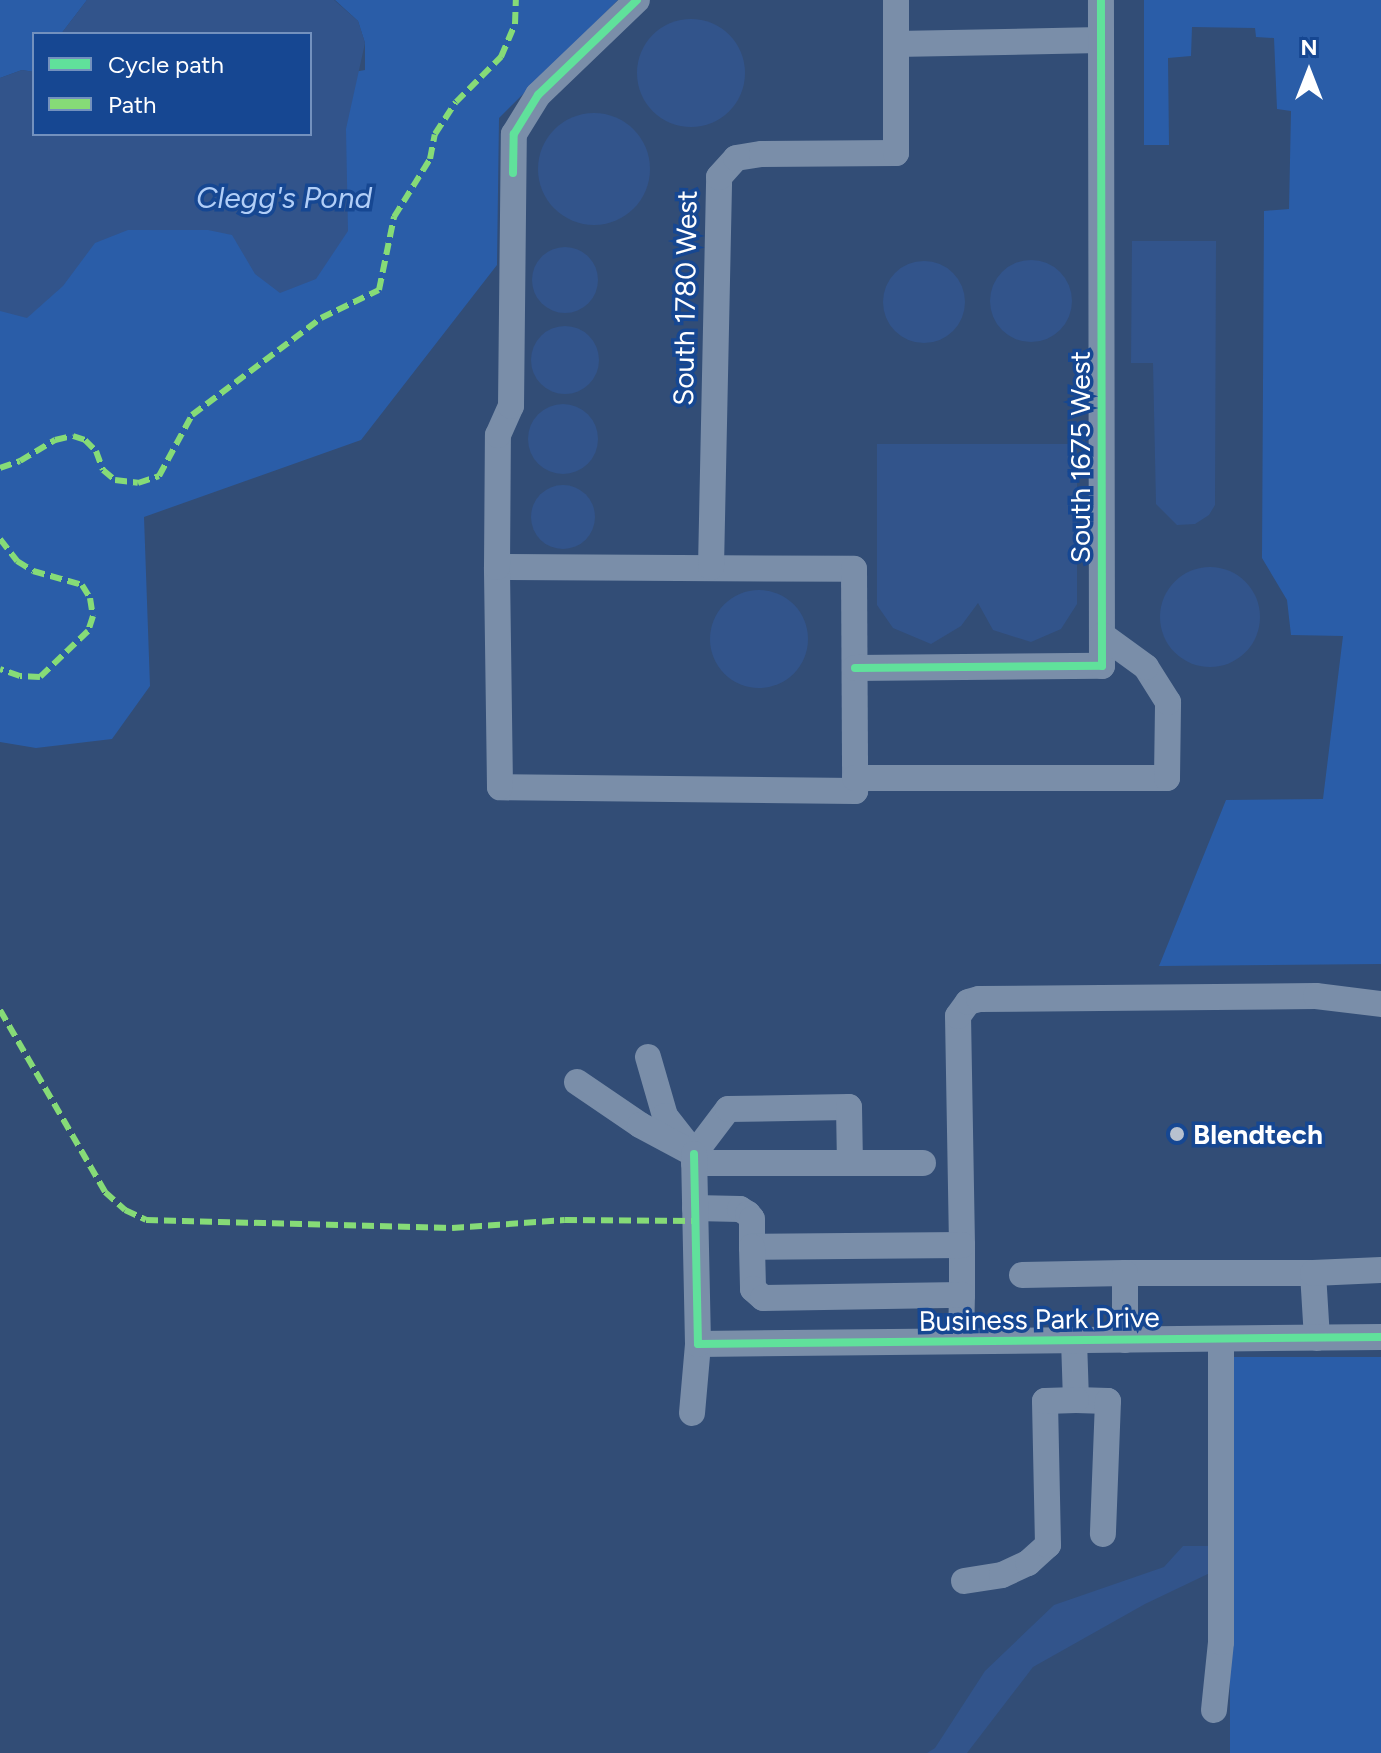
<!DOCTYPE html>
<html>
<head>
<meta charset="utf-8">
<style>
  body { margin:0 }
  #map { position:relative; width:1381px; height:1753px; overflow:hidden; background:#324d76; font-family:Figtree,sans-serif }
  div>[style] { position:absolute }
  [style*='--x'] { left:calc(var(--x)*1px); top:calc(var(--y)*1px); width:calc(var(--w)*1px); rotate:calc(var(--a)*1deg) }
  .green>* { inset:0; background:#2a5da8; transform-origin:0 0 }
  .water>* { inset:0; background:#32548b }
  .round { border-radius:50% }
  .minor>* { height:26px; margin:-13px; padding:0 13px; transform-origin:13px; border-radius:13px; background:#7a8ea9 }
  .quiet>* { height:6px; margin-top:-3px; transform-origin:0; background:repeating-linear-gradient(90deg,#86db77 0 12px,transparent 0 18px) }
  .cycleway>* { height:8px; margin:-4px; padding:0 4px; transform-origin:4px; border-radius:4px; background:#60e19b }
  .dots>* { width:22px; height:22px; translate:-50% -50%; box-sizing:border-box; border:4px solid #164792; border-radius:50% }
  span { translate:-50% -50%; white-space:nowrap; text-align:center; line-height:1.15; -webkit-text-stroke:7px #164792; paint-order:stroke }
  .street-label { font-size:28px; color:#fff }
  .poi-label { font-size:28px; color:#fff; font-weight:700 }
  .left { translate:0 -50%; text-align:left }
  .water-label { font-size:30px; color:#b1cef7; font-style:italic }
  .legend { position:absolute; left:32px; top:32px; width:280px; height:104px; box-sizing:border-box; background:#164792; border:2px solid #7391be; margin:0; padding:10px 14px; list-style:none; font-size:24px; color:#fff }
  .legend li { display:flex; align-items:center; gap:16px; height:40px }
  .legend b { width:40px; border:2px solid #7391be }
  .north { position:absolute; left:1269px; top:32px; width:80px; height:80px; -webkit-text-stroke:6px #164792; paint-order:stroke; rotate:0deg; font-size:22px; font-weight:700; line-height:32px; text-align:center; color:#fff }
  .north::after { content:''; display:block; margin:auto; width:28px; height:36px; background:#fff; clip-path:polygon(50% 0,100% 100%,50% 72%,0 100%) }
</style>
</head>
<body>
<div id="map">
  <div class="green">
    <div style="clip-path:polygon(0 0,87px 0,61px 34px,34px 34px,34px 72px,22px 70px,0 78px)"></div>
    <div style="clip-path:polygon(335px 0,618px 0,499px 118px,497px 265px,361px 440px,144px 517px,150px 686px,112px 739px,36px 748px,0 742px,0 133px,310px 134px,310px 80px,365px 70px,365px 43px,358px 21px)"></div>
    <div style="clip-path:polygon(1144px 0,1381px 0,1381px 964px,1159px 966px,1226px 800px,1323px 799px,1343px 636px,1291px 635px,1287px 600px,1262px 558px,1264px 211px,1289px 209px,1291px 111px,1277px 109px,1274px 38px,1256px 37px,1255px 28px,1192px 27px,1191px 56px,1168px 58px,1169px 145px,1144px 145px)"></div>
    <div style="left:1381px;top:1357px;width:396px;height:151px;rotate:90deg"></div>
  </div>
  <div class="water">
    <div style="clip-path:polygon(87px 0,334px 0,358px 21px,365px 43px,346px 129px,348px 231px,316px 279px,280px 293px,255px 274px,232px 235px,208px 230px,128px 230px,95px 243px,63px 286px,27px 318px,0 311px,0 78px,22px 70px,34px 72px,34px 134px,310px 134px,310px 34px,61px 34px)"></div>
    <div class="round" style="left:637px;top:19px;width:108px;height:108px"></div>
    <div class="round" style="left:538px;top:113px;width:112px;height:112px"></div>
    <div style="clip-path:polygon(1132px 241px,1216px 241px,1215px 505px,1209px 515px,1195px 524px,1177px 525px,1156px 504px,1153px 363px,1131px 363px)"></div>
    <div class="round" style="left:532px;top:247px;width:66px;height:66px"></div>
    <div class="round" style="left:990px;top:260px;width:82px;height:82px"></div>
    <div class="round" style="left:883px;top:261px;width:82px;height:82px"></div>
    <div class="round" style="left:531px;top:326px;width:68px;height:68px"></div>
    <div class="round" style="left:528px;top:404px;width:70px;height:70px"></div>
    <div style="clip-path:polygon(877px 444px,1077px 444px,1077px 604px,1061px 629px,1031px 642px,993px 630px,978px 603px,961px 626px,931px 644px,893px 628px,877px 605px)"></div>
    <div class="round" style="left:531px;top:485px;width:64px;height:64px"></div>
    <div class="round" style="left:1160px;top:567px;width:100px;height:100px"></div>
    <div class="round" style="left:710px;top:590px;width:98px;height:98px"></div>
    <div style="clip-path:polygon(1183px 1546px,1216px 1546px,1212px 1572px,1145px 1604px,1033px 1667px,967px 1753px,927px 1753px,935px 1748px,985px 1671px,1054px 1605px,1164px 1567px)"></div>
  </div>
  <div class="minor">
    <div style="--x:896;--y:44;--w:205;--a:-1.1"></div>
    <div style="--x:497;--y:567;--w:357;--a:0.3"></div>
    <div style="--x:854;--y:569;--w:222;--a:89.7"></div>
    <div style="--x:855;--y:791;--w:355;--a:-179.4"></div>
    <div style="--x:500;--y:787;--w:220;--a:-90.8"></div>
    <div style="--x:497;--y:567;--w:132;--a:-89.6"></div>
    <div style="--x:498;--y:435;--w:32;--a:-66"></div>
    <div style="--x:511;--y:406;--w:272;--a:-89.4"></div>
    <div style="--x:514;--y:134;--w:46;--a:-58.4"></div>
    <div style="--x:538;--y:95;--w:137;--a:-43.8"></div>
    <div style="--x:711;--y:567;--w:390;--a:-88.8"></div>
    <div style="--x:719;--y:177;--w:25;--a:-48"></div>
    <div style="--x:736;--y:158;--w:26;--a:-9"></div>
    <div style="--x:762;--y:154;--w:134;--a:-0.4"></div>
    <div style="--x:896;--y:153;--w:153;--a:-90"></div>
    <div style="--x:855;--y:668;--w:247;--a:-0.5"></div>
    <div style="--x:1102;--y:666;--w:666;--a:-90.09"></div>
    <div style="--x:855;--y:778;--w:312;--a:0"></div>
    <div style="--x:1167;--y:778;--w:76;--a:-89.2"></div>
    <div style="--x:1168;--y:702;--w:41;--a:-122.2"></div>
    <div style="--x:1146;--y:667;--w:54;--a:-144"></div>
    <div style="--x:648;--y:1057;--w:61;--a:73.9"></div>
    <div style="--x:665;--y:1116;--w:41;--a:52"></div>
    <div style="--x:577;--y:1082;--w:76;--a:34.3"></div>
    <div style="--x:640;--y:1125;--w:61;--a:28.2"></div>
    <div style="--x:694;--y:1154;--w:56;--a:-52.9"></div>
    <div style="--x:728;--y:1109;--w:121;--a:-0.9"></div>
    <div style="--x:849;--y:1107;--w:56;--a:89"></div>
    <div style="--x:694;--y:1163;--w:229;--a:0"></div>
    <div style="--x:695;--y:1208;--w:45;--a:1.3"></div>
    <div style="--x:740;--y:1209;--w:9;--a:32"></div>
    <div style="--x:748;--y:1214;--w:6;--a:51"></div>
    <div style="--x:752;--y:1219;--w:28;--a:90"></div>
    <div style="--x:962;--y:1245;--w:229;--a:-91"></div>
    <div style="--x:958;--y:1016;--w:17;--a:-54"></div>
    <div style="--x:968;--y:1002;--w:11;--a:-15"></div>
    <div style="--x:979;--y:999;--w:337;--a:-0.5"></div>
    <div style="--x:1316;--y:996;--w:65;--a:7"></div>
    <div style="--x:1125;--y:1273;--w:188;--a:0"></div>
    <div style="--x:1313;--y:1273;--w:65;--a:86.5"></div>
    <div style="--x:1313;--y:1273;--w:68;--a:-2.5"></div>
    <div style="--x:1022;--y:1275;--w:103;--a:-1.1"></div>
    <div style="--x:1125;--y:1273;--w:67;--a:90"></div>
    <div style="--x:1074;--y:1340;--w:60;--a:88.1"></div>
    <div style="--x:1076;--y:1400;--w:32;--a:2"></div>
    <div style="--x:1108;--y:1401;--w:133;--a:92.2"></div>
    <div style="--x:961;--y:1341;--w:46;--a:-88.8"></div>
    <div style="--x:962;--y:1295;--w:50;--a:-90"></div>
    <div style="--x:962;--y:1245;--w:210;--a:179.5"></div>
    <div style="--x:752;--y:1247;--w:42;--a:88.6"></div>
    <div style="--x:753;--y:1289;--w:13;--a:42"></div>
    <div style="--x:763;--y:1298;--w:199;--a:-0.9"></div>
    <div style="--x:698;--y:1344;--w:683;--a:-0.59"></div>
    <div style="--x:692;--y:1413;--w:69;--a:-85"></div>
    <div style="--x:698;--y:1344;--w:190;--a:-91.2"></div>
    <div style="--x:964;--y:1581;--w:38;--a:-9"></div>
    <div style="--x:1002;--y:1575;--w:29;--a:-25"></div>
    <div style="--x:1028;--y:1563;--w:27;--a:-42"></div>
    <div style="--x:1048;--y:1545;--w:144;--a:-91.2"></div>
    <div style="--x:1045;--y:1401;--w:31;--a:-2"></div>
    <div style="--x:1214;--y:1710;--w:68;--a:-84.1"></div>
    <div style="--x:1221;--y:1642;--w:303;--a:-90"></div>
  </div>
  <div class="quiet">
    <div style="--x:0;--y:468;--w:21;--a:-19"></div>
    <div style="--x:20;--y:461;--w:41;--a:-31"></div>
    <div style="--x:55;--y:440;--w:18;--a:-13"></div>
    <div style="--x:73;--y:436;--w:13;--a:18"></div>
    <div style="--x:85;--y:440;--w:16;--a:45"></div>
    <div style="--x:96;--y:451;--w:20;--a:70"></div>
    <div style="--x:103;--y:470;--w:16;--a:40"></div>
    <div style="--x:115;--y:480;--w:23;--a:7"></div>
    <div style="--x:138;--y:483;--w:22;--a:-18"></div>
    <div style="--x:159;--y:476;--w:69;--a:-61.6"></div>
    <div style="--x:192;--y:415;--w:161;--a:-36.9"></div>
    <div style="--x:321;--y:318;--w:64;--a:-25.8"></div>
    <div style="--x:379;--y:290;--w:75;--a:-78.4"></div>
    <div style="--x:394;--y:217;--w:68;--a:-58.2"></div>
    <div style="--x:430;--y:159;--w:25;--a:-79"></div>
    <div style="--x:435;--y:134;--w:38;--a:-57"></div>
    <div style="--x:456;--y:102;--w:64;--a:-45"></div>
    <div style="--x:501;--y:57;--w:36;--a:-67"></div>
    <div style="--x:515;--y:24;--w:24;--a:-88"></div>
    <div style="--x:0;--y:539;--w:28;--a:52"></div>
    <div style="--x:17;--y:561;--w:19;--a:32"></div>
    <div style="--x:33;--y:571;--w:51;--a:15.9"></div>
    <div style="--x:82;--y:585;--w:15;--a:58"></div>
    <div style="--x:90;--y:598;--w:18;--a:81"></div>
    <div style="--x:93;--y:616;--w:16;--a:108"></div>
    <div style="--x:88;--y:631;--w:66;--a:136.2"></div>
    <div style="--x:40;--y:677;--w:20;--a:-177"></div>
    <div style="--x:20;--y:676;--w:21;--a:-161"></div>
    <div style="--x:0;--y:1010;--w:210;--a:60"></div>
    <div style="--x:105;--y:1192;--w:27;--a:42"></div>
    <div style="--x:125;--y:1210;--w:23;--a:25"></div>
    <div style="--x:146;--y:1220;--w:306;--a:1.5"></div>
    <div style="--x:452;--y:1228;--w:113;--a:-4"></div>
    <div style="--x:565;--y:1220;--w:131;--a:0.4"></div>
  </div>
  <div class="cycleway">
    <div style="--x:513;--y:173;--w:39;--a:-89"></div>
    <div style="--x:514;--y:134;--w:46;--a:-58.4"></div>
    <div style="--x:538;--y:95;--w:137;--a:-43.8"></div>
    <div style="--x:855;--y:668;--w:247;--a:-0.5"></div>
    <div style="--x:1102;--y:666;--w:666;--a:-90.09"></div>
    <div style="--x:694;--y:1154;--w:190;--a:88.8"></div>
    <div style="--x:698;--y:1344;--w:683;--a:-0.59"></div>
  </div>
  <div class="dots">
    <div style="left:1177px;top:1134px;background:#b7c1cf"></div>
  </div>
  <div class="street-label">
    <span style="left:685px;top:298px;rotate:-89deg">South 1780 West</span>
    <span style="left:1080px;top:457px;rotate:-90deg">South 1675 West</span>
    <span style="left:1039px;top:1319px;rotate:-1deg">Business Park Drive</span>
  </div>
  <div class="poi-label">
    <span class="left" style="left:1193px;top:1134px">Blendtech</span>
  </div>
  <div class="water-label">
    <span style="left:284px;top:198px">Clegg's Pond</span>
  </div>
  <ul class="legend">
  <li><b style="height:10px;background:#60e19b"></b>Cycle path</li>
  <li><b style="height:10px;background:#86db77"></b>Path</li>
  </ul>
  <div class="north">N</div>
</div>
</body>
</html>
